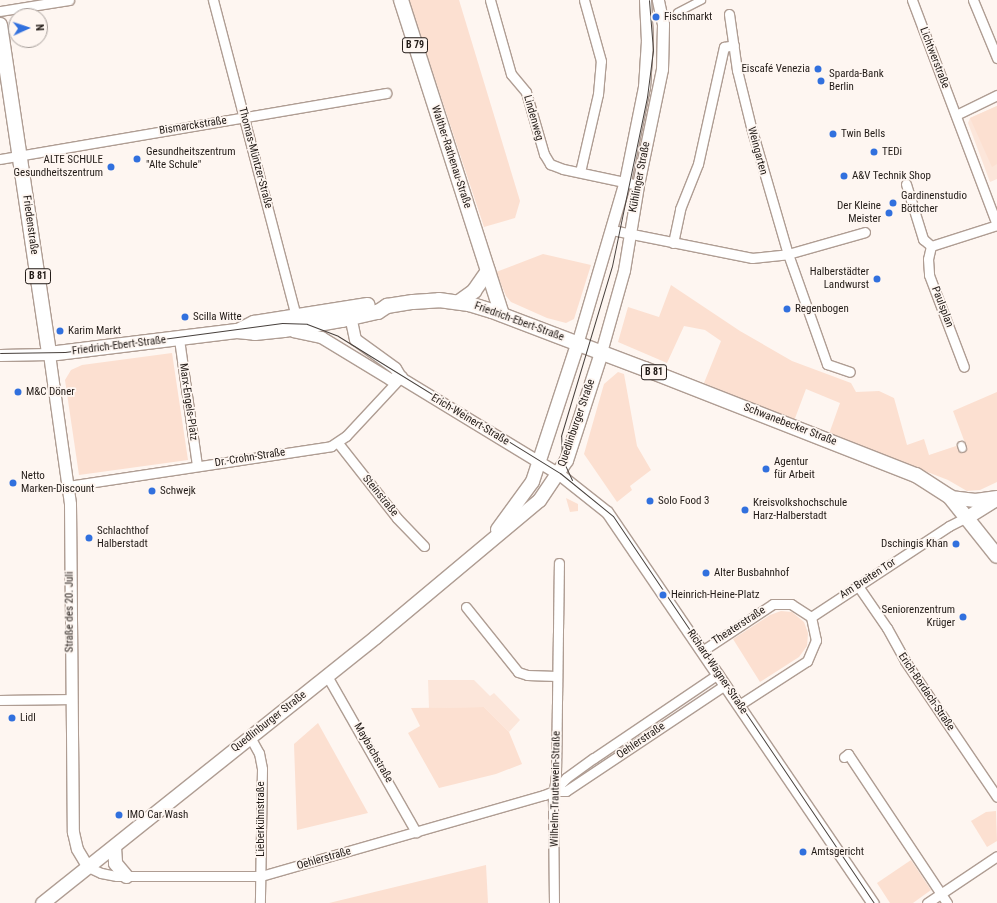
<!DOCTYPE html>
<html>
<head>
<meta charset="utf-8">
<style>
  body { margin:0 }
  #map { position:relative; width:997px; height:903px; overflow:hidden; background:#fef6f1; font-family:"Roboto Condensed",sans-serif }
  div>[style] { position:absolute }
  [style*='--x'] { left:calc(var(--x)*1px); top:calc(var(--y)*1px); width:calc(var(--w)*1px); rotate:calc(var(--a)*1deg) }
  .built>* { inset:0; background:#fce6da }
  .green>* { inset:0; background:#fce0d1 }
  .roads { filter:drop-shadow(1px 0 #af9d93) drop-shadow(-1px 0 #af9d93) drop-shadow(0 1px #af9d93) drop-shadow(0 -1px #af9d93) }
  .pedestrian>* { height:7px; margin:-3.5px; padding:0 3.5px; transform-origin:3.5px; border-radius:3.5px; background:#fff }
  .minor>* { height:9px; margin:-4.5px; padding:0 4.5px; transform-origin:4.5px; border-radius:4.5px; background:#fff }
  .tertiary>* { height:11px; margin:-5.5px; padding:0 5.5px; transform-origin:5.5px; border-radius:5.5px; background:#fff }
  .secondary>* { height:13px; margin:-6.5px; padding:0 6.5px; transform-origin:6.5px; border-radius:6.5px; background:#fff }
  .primary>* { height:14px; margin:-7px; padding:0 7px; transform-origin:7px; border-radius:7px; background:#fff }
  .tram>* { height:1px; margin:-0.5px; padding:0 0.5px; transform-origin:0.5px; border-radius:0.5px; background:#48413d }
  .dots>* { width:11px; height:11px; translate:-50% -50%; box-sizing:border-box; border:2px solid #fef6f1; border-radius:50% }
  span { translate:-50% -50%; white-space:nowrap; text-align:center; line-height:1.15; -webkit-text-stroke:3.5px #fef6f1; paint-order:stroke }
  .shield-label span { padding:1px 3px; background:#fef6f1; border:1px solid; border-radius:3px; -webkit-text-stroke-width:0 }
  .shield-label { font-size:10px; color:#221b17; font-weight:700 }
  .poi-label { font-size:11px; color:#221b17 }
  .left { translate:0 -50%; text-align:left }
  .right { translate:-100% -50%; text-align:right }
  .street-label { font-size:11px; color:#221b17 }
  .north { position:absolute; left:8px; top:8px; width:40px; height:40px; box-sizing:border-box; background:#fef6f1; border:1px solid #a69e9a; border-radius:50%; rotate:87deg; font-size:11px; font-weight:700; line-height:16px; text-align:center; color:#221b17 }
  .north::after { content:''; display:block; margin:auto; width:14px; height:18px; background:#3170de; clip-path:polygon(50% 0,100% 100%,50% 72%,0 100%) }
</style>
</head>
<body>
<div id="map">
  <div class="built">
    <div style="clip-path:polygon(997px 106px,997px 179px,990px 182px,968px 123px,970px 118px)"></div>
    <div style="clip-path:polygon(428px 680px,474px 680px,490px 696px,494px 693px,520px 720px,509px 732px,484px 707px,429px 708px)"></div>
  </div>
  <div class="green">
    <div style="clip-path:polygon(409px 0,459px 0,520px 201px,515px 218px,484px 227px)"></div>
    <div style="clip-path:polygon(997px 106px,997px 164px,992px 167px,970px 118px)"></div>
    <div style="clip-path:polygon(543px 254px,591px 265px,574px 319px,566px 323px,547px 318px,511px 302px,506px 296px,496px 272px)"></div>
    <div style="clip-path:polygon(671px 285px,740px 331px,792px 361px,851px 383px,856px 392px,879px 391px,894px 398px,907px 445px,924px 439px,929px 455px,965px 443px,953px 411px,997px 392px,997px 482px,980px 490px,967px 491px,948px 480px,829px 434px,840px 403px,806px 389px,794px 421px,704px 383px,721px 341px,705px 330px,684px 326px,667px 363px,618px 342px,628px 307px,659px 317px)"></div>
    <div style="clip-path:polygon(172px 353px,188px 460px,79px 475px,65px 380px,71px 370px,82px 365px)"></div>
    <div style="clip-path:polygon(618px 372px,624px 374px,637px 446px,651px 470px,630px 486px,632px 490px,617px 502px,584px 454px,604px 384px)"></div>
    <div style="clip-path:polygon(566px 498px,578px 504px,578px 511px,570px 512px)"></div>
    <div style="clip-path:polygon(781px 611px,792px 612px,804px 622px,808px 633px,807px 646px,799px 657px,760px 682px,733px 639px,770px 615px)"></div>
    <div style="clip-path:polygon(484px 707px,509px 732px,522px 764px,496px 774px,439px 788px,408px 733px,420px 726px,411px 708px)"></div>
    <div style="clip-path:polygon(318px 723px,368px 813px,297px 830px,294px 744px)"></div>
    <div style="clip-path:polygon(996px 811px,997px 841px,987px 847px,971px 821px,986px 812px)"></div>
    <div style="clip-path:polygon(911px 860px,931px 890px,913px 903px,890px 903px,877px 883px)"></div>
    <div style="clip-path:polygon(486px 865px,488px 903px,329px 903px)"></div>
  </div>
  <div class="roads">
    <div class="pedestrian">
      <div style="--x:677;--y:12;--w:27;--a:-27"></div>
      <div style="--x:961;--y:445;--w:3;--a:72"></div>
    </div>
    <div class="minor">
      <div style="--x:213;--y:0;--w:328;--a:75.3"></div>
      <div style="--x:490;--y:0;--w:77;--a:74.2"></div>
      <div style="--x:511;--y:74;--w:23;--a:50"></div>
      <div style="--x:526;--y:92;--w:65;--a:73.8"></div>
      <div style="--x:544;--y:154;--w:12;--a:59"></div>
      <div style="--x:550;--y:164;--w:14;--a:21"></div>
      <div style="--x:563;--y:169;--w:77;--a:12"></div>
      <div style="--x:912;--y:0;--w:241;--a:69.3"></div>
      <div style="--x:997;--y:225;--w:69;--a:162.3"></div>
      <div style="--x:931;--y:246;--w:13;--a:103"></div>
      <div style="--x:928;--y:259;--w:16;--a:86"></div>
      <div style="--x:929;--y:275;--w:98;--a:69.2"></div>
      <div style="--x:973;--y:0;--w:63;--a:67.5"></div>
      <div style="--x:0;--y:11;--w:70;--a:-9.1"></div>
      <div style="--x:729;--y:14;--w:57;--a:81.9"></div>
      <div style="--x:737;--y:70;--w:59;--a:76.2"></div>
      <div style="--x:751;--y:127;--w:132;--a:73.8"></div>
      <div style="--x:788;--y:254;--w:117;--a:70.5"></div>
      <div style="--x:827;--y:364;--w:24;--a:19"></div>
      <div style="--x:956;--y:115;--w:46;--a:-26"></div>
      <div style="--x:0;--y:159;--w:392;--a:-9.7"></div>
      <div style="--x:580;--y:172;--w:80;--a:-77"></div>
      <div style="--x:598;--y:94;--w:33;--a:-85"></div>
      <div style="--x:601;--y:61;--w:63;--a:-105.6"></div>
      <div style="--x:906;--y:184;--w:58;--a:72.8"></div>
      <div style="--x:923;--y:239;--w:11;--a:41"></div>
      <div style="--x:612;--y:230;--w:143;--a:11.3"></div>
      <div style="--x:752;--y:258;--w:36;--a:-6"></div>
      <div style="--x:788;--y:254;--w:80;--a:-15.9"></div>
      <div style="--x:673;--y:243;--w:35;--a:-78"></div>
      <div style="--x:680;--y:209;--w:48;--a:-68.2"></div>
      <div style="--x:698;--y:164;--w:120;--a:-77.5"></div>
      <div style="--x:724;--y:47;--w:10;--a:-11"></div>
      <div style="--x:179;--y:339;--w:128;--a:81.9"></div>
      <div style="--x:338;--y:443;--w:95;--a:51.8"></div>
      <div style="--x:397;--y:518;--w:39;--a:46"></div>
      <div style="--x:68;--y:486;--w:266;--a:-8.6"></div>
      <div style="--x:331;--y:446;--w:18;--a:-34"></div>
      <div style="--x:346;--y:436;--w:82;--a:-47"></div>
      <div style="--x:858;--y:586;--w:51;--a:55.4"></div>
      <div style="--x:887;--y:628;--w:38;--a:61"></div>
      <div style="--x:905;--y:661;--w:164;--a:55.9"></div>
      <div style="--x:466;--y:607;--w:83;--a:51.3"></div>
      <div style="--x:518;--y:672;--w:9;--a:18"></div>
      <div style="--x:527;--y:675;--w:30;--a:2"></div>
      <div style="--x:811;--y:617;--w:165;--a:-33.4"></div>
      <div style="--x:949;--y:526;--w:20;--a:-27"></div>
      <div style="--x:702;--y:651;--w:85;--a:-33.5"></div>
      <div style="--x:773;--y:604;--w:18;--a:0"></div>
      <div style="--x:791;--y:604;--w:24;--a:33"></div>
      <div style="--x:811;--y:617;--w:24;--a:78"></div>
      <div style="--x:816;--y:640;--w:23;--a:113"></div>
      <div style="--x:807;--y:661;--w:81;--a:147.1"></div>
      <div style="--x:327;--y:676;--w:180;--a:60.3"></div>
      <div style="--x:0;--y:700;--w:71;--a:-0.8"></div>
      <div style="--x:250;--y:737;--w:18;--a:61"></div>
      <div style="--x:259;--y:753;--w:16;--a:79"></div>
      <div style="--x:262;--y:769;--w:134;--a:90.9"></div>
      <div style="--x:844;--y:757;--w:5;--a:-37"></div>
      <div style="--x:848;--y:754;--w:179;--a:56.4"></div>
      <div style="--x:554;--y:791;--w:12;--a:0"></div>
      <div style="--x:566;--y:791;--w:191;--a:-33.7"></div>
      <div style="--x:88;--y:867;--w:14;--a:25"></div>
      <div style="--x:101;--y:873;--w:16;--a:11"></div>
      <div style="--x:117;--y:876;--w:144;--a:0"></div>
      <div style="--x:261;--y:876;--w:294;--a:-16"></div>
      <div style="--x:544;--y:795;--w:11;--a:-22"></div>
      <div style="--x:554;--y:791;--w:18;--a:-47"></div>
      <div style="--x:566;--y:778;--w:34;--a:-36"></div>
      <div style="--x:594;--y:758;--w:150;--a:-34.1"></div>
      <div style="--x:554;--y:903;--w:104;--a:-90.6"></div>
      <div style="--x:553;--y:799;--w:25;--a:-83"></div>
      <div style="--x:556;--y:774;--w:211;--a:-89.2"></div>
      <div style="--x:927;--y:903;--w:84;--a:-33.9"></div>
    </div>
    <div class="tertiary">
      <div style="--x:349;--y:311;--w:29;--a:78"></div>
      <div style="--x:355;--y:339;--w:49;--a:35.9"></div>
      <div style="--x:395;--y:368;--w:12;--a:59"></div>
      <div style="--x:401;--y:378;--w:185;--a:31.3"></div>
      <div style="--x:559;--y:474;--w:61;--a:38.4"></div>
      <div style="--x:607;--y:512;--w:473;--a:55.8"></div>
      <div style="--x:293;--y:331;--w:29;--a:12"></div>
      <div style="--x:321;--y:337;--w:81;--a:31.3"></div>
      <div style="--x:390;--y:379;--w:11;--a:-5"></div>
      <div style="--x:577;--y:344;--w:170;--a:-73.6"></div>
      <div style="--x:625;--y:181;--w:96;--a:-78.6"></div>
      <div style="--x:644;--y:87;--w:46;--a:-86.3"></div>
      <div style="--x:647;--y:41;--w:41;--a:-92.8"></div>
      <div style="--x:601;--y:352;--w:85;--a:-74.3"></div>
      <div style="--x:624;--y:270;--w:86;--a:-80.6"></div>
      <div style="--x:638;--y:185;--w:118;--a:-78.3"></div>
      <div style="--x:662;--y:69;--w:45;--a:-88.7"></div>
      <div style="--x:663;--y:24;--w:25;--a:-102"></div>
      <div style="--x:0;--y:355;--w:49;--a:-1.2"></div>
      <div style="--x:49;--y:354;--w:151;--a:82"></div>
      <div style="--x:70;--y:504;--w:328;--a:89.5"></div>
      <div style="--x:73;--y:832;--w:17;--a:77"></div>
      <div style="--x:77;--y:849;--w:21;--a:59"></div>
    </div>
    <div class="secondary">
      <div style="--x:950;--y:497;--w:25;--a:7"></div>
      <div style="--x:975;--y:500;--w:22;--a:-8"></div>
      <div style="--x:967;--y:517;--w:34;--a:-32"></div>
      <div style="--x:497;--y:529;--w:59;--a:-53.9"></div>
      <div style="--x:532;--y:481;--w:144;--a:-71.8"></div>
      <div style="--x:114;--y:847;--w:16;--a:86"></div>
      <div style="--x:115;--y:863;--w:17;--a:50"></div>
      <div style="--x:42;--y:903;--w:426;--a:-38.6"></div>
      <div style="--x:375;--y:637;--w:214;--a:-39.9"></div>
      <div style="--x:539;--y:500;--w:48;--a:-56"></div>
      <div style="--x:566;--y:460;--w:114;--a:-72"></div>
    </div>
    <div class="primary">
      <div style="--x:401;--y:0;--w:330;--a:72.2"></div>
      <div style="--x:0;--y:25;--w:333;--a:81.5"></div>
      <div style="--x:49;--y:354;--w:189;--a:-7"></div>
      <div style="--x:237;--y:331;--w:18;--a:6"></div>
      <div style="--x:255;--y:333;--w:29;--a:-6"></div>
      <div style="--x:284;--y:330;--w:59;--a:-9.8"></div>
      <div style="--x:342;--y:320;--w:37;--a:-13"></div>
      <div style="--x:378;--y:312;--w:11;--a:-34"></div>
      <div style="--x:387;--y:306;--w:26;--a:-9"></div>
      <div style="--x:413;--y:302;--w:26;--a:-4"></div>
      <div style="--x:439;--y:300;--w:30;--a:8"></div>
      <div style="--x:469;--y:304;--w:24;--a:17"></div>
      <div style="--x:492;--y:311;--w:164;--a:20.8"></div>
      <div style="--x:645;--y:369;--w:291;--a:21.4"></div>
      <div style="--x:916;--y:475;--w:40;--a:32.9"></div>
      <div style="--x:950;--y:497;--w:75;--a:51.5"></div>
      <div style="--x:459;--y:302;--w:19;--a:-36"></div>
      <div style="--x:474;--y:291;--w:24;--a:-55"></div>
      <div style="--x:238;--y:331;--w:18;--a:-27"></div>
      <div style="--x:254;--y:323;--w:115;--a:-9"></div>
    </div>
  </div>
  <div class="tram">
    <div style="--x:0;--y:353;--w:65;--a:-0.9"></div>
    <div style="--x:65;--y:352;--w:219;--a:-7.6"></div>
    <div style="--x:282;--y:323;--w:25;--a:2"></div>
    <div style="--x:307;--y:324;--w:33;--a:21"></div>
    <div style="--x:338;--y:336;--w:261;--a:31.7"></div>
    <div style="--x:560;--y:473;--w:68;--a:39.1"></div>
    <div style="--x:613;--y:516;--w:467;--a:56"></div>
    <div style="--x:572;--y:480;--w:23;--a:-115"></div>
    <div style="--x:562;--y:459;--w:23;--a:-92"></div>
    <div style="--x:561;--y:436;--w:177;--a:-73.3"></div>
    <div style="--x:612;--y:266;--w:173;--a:-78.3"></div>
    <div style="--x:647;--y:97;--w:47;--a:-82.7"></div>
    <div style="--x:653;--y:50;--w:50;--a:-94.6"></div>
  </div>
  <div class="dots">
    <div style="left:656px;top:17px;background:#3170de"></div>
    <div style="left:818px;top:69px;background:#3170de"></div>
    <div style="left:821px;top:81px;background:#3170de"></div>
    <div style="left:833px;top:134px;background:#3170de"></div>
    <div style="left:874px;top:152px;background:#3170de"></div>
    <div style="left:137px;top:159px;background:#3170de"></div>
    <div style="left:111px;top:167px;background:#3170de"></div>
    <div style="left:844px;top:176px;background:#3170de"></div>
    <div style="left:893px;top:203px;background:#3170de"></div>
    <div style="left:889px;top:213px;background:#3170de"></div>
    <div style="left:877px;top:279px;background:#3170de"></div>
    <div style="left:787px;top:309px;background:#3170de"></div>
    <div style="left:185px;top:317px;background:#3170de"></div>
    <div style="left:60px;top:331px;background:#3170de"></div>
    <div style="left:18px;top:392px;background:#3170de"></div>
    <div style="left:766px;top:469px;background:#3170de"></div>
    <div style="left:13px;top:483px;background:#3170de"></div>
    <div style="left:152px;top:491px;background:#3170de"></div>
    <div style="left:650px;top:501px;background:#3170de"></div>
    <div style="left:745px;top:510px;background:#3170de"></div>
    <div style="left:89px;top:538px;background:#3170de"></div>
    <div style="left:956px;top:544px;background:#3170de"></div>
    <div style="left:706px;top:573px;background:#3170de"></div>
    <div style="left:663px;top:595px;background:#3170de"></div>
    <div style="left:963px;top:617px;background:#3170de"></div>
    <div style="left:12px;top:718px;background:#3170de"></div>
    <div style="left:119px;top:815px;background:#3170de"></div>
    <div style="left:803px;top:852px;background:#3170de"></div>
  </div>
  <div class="shield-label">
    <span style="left:415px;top:45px">B 79</span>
    <span style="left:38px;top:276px">B 81</span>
    <span style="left:654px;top:372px">B 81</span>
  </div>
  <div class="poi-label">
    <span class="left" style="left:664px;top:17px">Fischmarkt</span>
    <span class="right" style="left:810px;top:69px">Eiscafé Venezia</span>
    <span class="left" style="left:829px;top:81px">Sparda-Bank<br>Berlin</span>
    <span class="left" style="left:841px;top:134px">Twin Bells</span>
    <span class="left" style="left:882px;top:152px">TEDi</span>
    <span class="left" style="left:146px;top:159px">Gesundheitszentrum<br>"Alte Schule"</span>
    <span class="right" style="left:103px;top:167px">ALTE SCHULE<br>Gesundheitszentrum</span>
    <span class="left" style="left:852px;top:176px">A&amp;V Technik Shop</span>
    <span class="left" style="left:901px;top:203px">Gardinenstudio<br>Böttcher</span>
    <span class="right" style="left:881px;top:213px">Der Kleine<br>Meister</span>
    <span class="right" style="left:869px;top:279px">Halberstädter<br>Landwurst</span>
    <span class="left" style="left:795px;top:309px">Regenbogen</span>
    <span class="left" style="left:193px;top:317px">Scilla Witte</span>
    <span class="left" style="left:68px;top:331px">Karim Markt</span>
    <span class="left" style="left:26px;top:392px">M&amp;C Döner</span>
    <span class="left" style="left:774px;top:469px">Agentur<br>für Arbeit</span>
    <span class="left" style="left:21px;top:483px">Netto<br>Marken-Discount</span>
    <span class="left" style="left:160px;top:491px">Schwejk</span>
    <span class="left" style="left:658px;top:501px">Solo Food 3</span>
    <span class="left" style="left:753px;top:510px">Kreisvolkshochschule<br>Harz-Halberstadt</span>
    <span class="left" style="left:97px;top:538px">Schlachthof<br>Halberstadt</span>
    <span class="right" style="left:948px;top:544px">Dschingis Khan</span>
    <span class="left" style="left:714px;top:573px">Alter Busbahnhof</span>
    <span class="left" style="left:671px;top:595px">Heinrich-Heine-Platz</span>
    <span class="right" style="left:955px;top:617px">Seniorenzentrum<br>Krüger</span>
    <span class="left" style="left:20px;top:718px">Lidl</span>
    <span class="left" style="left:127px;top:815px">IMO Car Wash</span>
    <span class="left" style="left:811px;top:852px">Amtsgericht</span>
  </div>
  <div class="street-label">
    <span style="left:934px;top:58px;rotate:69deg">Lichtwerstraße</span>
    <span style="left:533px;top:118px;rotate:74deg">Lindenweg</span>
    <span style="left:193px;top:126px;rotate:-9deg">Bismarckstraße</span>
    <span style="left:757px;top:151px;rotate:75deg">Weingarten</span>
    <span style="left:451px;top:157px;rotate:72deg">Walther-Rathenau-Straße</span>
    <span style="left:255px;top:158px;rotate:75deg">Thomas-Müntzer-Straße</span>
    <span style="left:640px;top:177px;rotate:-79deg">Kühlinger Straße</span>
    <span style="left:30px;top:225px;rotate:82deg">Friedenstraße</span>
    <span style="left:942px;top:307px;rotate:69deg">Paulsplan</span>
    <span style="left:519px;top:322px;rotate:20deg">Friedrich-Ebert-Straße</span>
    <span style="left:119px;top:346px;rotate:-7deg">Friedrich-Ebert-Straße</span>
    <span style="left:188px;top:402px;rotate:82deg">Marx-Engels-Platz</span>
    <span style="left:470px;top:420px;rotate:31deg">Erich-Weinert-Straße</span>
    <span style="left:577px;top:423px;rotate:-71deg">Quedlinburger Straße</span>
    <span style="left:790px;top:425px;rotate:21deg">Schwanebecker Straße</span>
    <span style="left:250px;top:458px;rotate:-9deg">Dr.-Crohn-Straße</span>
    <span style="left:380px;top:496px;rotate:51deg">Steinstraße</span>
    <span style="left:868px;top:579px;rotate:-33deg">Am Breiten Tor</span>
    <span style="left:70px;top:612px;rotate:-90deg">Straße des 20. Juli</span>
    <span style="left:739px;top:626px;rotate:-33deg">Theaterstraße</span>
    <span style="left:717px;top:672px;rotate:56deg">Richard-Wagner-Straße</span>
    <span style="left:926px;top:692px;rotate:56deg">Erich-Bordach-Straße</span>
    <span style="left:269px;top:722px;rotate:-38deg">Quedlinburger Straße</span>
    <span style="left:641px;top:741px;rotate:-34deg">Oehlerstraße</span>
    <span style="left:373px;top:753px;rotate:60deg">Maybachstraße</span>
    <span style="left:556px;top:789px;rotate:-89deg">Wilhelm-Trautewein-Straße</span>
    <span style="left:261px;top:819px;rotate:-90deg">Lieberkühnstraße</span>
    <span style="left:324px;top:859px;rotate:-16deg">Oehlerstraße</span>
  </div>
  <div class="north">N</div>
</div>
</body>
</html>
